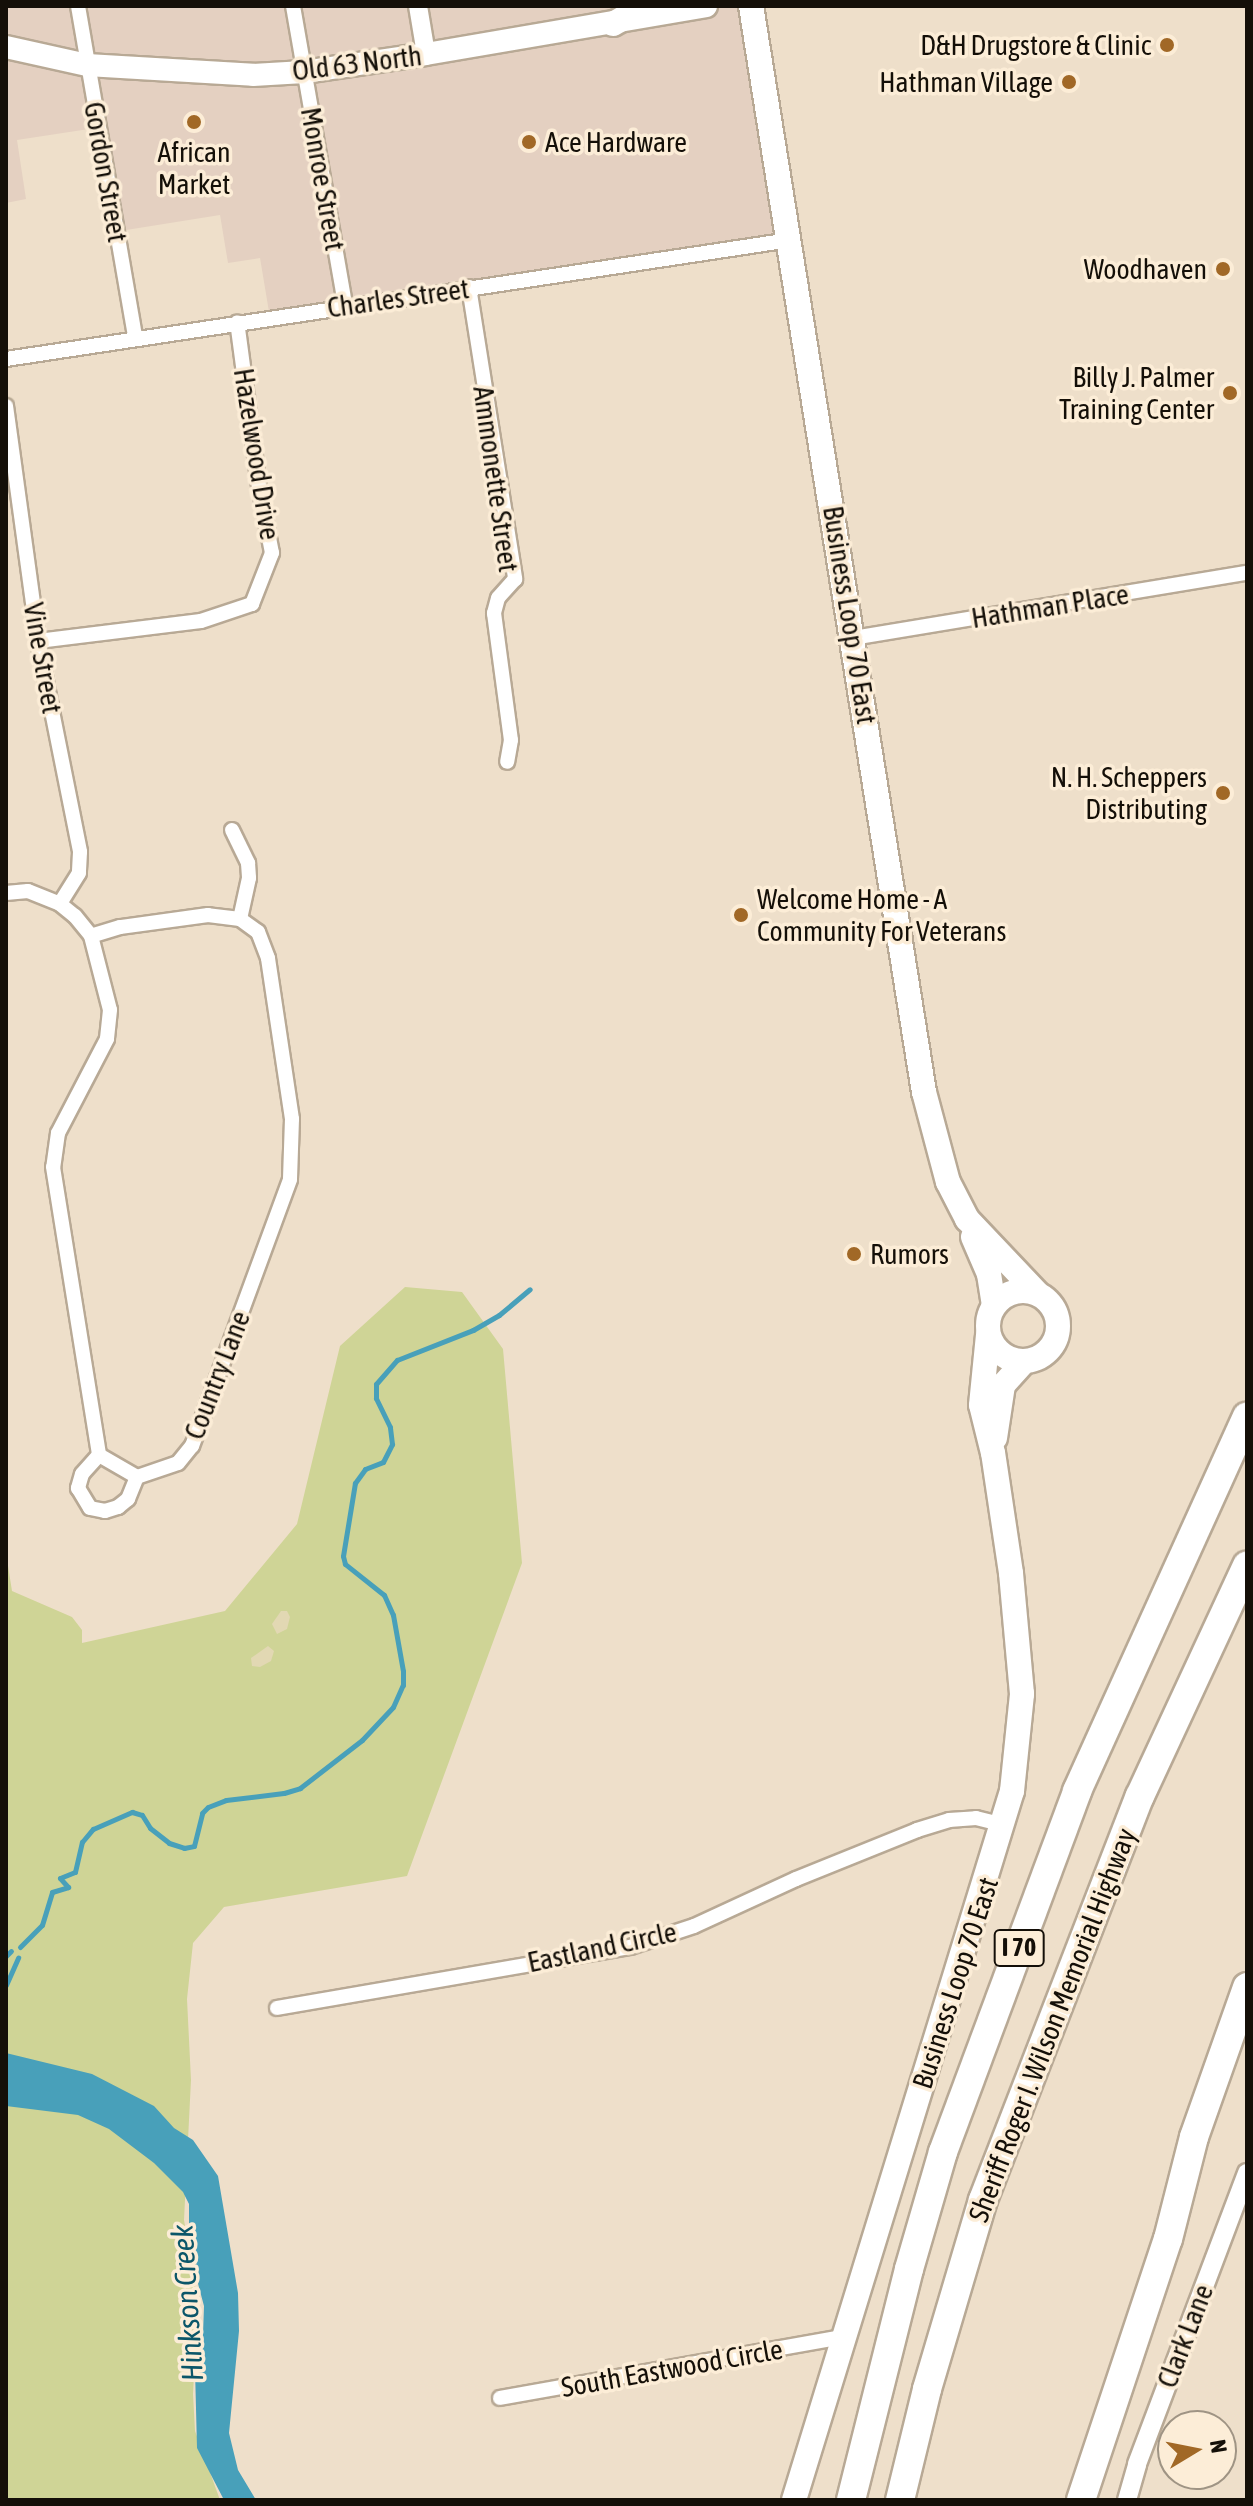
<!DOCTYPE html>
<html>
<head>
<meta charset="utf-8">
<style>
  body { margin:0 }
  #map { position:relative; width:1253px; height:2506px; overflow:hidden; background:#eedfca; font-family:"Asap Condensed",sans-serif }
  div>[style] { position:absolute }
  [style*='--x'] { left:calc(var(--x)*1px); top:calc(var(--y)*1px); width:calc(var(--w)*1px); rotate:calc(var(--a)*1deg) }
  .commercial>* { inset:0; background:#e4d0c1 }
  .green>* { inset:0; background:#cfd496 }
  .sand>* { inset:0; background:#e2d8b3 }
  .water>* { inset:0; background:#48a0ba }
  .stream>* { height:5px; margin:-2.5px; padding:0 2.5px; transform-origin:2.5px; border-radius:2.5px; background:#48a0ba }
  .roads { filter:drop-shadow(2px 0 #b8a995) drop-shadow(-2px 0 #b8a995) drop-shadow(0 2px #b8a995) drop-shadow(0 -2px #b8a995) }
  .minor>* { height:14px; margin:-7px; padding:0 7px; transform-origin:7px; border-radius:7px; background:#fff }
  .tertiary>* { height:18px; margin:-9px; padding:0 9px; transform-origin:9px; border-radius:9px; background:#fff }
  .secondary>* { height:22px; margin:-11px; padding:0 11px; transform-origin:11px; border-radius:11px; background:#fff }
  .primary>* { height:24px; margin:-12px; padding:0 12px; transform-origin:12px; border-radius:12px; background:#fff }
  .primary>.ring { margin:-12px; padding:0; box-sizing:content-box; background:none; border:24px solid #fff; border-radius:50% }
  .motorway>* { height:28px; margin:-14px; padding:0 14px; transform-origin:14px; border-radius:14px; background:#fff }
  .dots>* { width:22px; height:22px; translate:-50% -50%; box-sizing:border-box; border:4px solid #fcedd7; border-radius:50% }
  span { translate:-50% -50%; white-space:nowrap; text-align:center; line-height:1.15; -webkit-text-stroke:7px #fcedd7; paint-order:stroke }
  .shield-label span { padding:2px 6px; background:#fcedd7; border:2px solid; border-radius:6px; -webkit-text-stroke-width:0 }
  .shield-label { font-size:26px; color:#140f08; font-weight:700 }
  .poi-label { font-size:28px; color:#140f08 }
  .right { translate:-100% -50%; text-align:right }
  .left { translate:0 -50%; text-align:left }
  .street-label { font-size:28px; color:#140f08 }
  .water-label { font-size:30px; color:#0b5669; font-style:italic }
  .frame { position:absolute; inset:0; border:8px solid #140f08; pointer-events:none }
  .north { position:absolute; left:1157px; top:2410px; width:80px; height:80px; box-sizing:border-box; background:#fcedd7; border:2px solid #9f9484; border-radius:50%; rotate:80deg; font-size:22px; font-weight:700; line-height:32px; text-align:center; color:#140f08 }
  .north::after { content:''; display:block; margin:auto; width:28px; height:36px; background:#a16826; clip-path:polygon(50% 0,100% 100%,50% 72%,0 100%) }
</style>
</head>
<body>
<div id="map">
  <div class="commercial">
    <div style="clip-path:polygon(6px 6px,749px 6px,787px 237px,269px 312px,260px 258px,228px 263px,220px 215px,120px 231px,102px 127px,17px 140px,26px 199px,6px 203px)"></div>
  </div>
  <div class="green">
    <div style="clip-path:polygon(405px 1287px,462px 1292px,503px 1349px,522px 1563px,407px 1876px,224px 1907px,193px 1943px,187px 1999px,191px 2080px,184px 2220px,198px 2301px,193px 2394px,195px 2431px,220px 2500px,6px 2500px,6px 1553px,12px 1591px,72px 1617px,82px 1630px,82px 1643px,225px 1611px,297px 1524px,340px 1346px)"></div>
  </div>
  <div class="sand">
    <div style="clip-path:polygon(281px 1611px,287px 1611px,290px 1617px,287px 1629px,277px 1634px,272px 1624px)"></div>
    <div style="clip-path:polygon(268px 1646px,274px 1651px,271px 1661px,260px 1667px,252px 1666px,251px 1658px)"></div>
  </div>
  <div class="water">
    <div style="clip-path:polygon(6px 2053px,92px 2074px,154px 2106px,174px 2128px,193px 2140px,218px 2176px,238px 2293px,239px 2331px,229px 2433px,238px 2470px,256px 2500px,224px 2500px,197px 2448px,195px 2369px,203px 2335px,204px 2306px,189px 2250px,189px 2204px,183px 2192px,154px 2163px,109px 2129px,78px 2115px,6px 2106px)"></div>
  </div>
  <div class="stream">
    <div style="--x:20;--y:1947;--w:31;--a:-45"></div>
    <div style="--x:42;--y:1925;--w:34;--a:-73"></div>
    <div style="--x:52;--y:1892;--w:17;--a:-17"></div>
    <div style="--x:68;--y:1887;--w:12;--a:-132"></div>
    <div style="--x:60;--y:1878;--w:16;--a:-22"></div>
    <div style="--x:75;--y:1872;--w:31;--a:-77"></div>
    <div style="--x:82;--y:1842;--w:17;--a:-50"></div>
    <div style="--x:93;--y:1829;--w:43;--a:-23.6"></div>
    <div style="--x:132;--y:1812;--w:10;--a:17"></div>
    <div style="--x:142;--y:1815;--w:15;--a:58"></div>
    <div style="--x:150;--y:1828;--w:24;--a:38"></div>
    <div style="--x:169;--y:1843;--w:16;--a:18"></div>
    <div style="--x:184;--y:1848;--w:10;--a:-11"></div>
    <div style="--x:194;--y:1846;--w:34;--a:-76"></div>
    <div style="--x:202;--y:1813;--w:8;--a:-45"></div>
    <div style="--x:208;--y:1807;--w:19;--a:-21"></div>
    <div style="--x:226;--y:1800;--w:58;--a:-6.9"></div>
    <div style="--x:284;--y:1793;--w:17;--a:-17"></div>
    <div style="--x:300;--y:1788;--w:78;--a:-37.7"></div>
    <div style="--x:362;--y:1740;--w:45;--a:-46.8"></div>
    <div style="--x:393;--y:1707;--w:24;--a:-66"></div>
    <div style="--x:403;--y:1685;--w:14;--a:-90"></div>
    <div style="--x:403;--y:1671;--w:57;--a:-100.1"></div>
    <div style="--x:393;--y:1615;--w:22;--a:-114"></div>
    <div style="--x:384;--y:1595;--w:50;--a:-141.5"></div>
    <div style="--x:345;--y:1564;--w:8;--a:-104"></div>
    <div style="--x:343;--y:1556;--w:74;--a:-80.7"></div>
    <div style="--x:355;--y:1483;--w:17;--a:-54"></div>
    <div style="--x:365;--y:1469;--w:19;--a:-21"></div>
    <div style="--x:383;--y:1462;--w:20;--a:-63"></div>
    <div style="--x:392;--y:1444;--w:17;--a:-97"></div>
    <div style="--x:390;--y:1427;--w:32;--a:-116"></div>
    <div style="--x:376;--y:1398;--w:14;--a:-90"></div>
    <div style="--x:376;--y:1384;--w:32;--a:-49"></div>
    <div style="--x:397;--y:1360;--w:82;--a:-21.5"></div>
    <div style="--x:473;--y:1330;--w:30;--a:-30"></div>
    <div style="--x:499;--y:1315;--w:40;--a:-40"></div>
    <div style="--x:6;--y:1956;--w:7;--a:-45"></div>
    <div style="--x:6;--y:1985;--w:30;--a:-66"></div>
  </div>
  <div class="roads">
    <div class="minor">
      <div style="--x:78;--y:6;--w:336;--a:80.2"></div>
      <div style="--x:293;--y:6;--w:303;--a:80.1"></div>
      <div style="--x:469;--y:287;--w:296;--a:81"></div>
      <div style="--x:515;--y:579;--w:25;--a:132"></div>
      <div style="--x:498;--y:598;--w:16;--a:105"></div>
      <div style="--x:494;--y:613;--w:128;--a:82.4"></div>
      <div style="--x:511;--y:740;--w:22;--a:100"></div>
      <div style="--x:6;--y:359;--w:793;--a:-8.63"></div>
      <div style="--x:6;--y:406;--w:237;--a:82.2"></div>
      <div style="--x:38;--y:641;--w:215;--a:78.7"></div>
      <div style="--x:80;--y:852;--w:21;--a:93"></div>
      <div style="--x:79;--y:873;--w:36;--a:122"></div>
      <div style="--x:853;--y:638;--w:399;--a:-9.4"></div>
      <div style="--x:38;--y:641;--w:164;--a:-7"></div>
      <div style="--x:201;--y:621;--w:54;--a:-18.4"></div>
      <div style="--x:252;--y:604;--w:55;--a:-68.6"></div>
      <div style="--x:272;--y:553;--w:68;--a:-101"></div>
      <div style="--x:259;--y:486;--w:165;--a:-97.6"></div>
      <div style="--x:232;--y:830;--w:37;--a:64"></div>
      <div style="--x:248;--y:863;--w:15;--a:86"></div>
      <div style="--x:249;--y:878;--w:42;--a:102.4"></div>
      <div style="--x:6;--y:893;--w:22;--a:-5"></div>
      <div style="--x:28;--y:891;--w:35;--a:22"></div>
      <div style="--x:60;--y:904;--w:19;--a:39"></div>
      <div style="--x:75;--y:916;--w:26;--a:51"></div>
      <div style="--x:91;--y:936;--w:76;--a:75.6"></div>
      <div style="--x:110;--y:1010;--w:29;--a:96"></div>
      <div style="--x:107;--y:1039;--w:106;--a:117.5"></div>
      <div style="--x:58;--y:1133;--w:34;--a:98"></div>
      <div style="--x:53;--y:1167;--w:292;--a:80.9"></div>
      <div style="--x:99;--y:1455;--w:44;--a:30.1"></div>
      <div style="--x:137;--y:1477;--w:43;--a:-18.9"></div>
      <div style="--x:178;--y:1463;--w:22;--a:-51"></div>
      <div style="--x:192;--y:1446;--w:284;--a:-69.8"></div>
      <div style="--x:290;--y:1179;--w:60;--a:-88.1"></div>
      <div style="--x:292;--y:1119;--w:163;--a:-98.5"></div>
      <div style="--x:268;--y:958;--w:28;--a:-111"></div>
      <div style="--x:258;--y:932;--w:22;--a:-144"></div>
      <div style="--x:240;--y:919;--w:32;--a:-173"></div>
      <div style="--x:208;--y:915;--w:89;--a:172.2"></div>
      <div style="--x:120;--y:927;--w:30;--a:163"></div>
      <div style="--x:99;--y:1455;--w:25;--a:132"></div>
      <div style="--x:82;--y:1474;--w:15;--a:106"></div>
      <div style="--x:78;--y:1488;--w:23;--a:59"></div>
      <div style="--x:90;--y:1508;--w:15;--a:11"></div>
      <div style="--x:105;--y:1511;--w:14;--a:-17"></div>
      <div style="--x:118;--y:1507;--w:13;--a:-39"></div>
      <div style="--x:128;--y:1499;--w:24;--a:-68"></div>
      <div style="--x:277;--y:2008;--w:358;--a:-9.8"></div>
      <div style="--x:630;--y:1947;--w:67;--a:-18.2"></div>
      <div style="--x:694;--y:1926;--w:112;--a:-24.7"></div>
      <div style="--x:796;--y:1879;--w:131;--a:-22"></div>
      <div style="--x:917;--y:1830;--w:34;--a:-17"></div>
      <div style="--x:949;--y:1820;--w:27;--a:-4"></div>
      <div style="--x:976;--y:1818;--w:30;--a:14"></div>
      <div style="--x:500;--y:2398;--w:348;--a:-10.1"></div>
    </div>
    <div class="tertiary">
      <div style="--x:418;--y:6;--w:49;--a:80.5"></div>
      <div style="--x:1127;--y:2500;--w:37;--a:-74"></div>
      <div style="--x:1137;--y:2464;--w:311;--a:-69.3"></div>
    </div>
    <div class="secondary">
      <div style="--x:6;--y:47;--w:83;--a:12.5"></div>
      <div style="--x:87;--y:65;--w:166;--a:3.4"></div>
      <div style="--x:253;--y:75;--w:51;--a:-3.4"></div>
      <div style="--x:304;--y:72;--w:123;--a:-8.4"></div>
      <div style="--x:426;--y:54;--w:284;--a:-9.7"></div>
    </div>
    <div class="primary">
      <div style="--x:751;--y:6;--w:1100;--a:80.95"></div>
      <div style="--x:924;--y:1092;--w:93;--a:75.1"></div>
      <div style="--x:948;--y:1182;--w:42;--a:62.8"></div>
      <div style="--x:967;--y:1219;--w:102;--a:46.6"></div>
      <div style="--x:613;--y:24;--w:36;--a:-30"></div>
      <div style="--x:973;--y:1237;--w:40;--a:66.6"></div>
      <div style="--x:989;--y:1274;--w:30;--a:81"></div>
      <div class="ring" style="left:988px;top:1291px;width:46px;height:46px"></div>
      <div style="--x:995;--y:1438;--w:54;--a:-81.4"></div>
      <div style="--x:1003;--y:1385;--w:31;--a:-48"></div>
      <div style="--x:794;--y:2500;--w:742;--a:-72.91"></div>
      <div style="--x:1012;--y:1791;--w:98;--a:-84.1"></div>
      <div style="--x:1022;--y:1694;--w:121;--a:-95.2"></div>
      <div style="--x:1011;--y:1573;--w:121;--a:-98.5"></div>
      <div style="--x:993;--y:1453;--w:49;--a:-104"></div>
      <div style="--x:981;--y:1405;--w:70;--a:-84.3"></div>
    </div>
    <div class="motorway">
      <div style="--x:851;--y:2500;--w:238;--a:-75.9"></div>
      <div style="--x:909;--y:2269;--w:122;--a:-73.8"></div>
      <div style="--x:943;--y:2152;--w:385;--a:-69.6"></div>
      <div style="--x:1077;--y:1791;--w:411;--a:-65.6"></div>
      <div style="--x:900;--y:2500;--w:114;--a:-76.3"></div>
      <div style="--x:927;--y:2389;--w:197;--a:-73.5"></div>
      <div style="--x:983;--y:2200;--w:433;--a:-68.8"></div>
      <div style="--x:1140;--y:1796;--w:254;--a:-65.1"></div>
      <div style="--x:1081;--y:2500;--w:275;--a:-71.6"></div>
      <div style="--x:1168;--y:2239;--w:105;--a:-75.7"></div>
      <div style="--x:1194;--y:2137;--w:159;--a:-70.5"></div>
    </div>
  </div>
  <div class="dots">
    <div style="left:1167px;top:45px;background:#a16826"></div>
    <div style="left:1069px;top:82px;background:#a16826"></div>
    <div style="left:194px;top:122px;background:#a16826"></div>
    <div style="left:529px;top:142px;background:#a16826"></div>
    <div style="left:1223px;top:269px;background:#a16826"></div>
    <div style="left:1230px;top:393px;background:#a16826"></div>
    <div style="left:1223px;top:793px;background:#a16826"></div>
    <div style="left:741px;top:915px;background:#a16826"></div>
    <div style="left:854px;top:1254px;background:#a16826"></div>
  </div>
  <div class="shield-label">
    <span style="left:1019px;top:1948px">I 70</span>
  </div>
  <div class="poi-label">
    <span class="right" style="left:1151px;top:45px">D&amp;H Drugstore &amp; Clinic</span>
    <span class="right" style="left:1053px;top:82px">Hathman Village</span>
    <span class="left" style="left:545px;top:142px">Ace Hardware</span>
    <span style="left:194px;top:168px">African<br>Market</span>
    <span class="right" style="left:1207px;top:269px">Woodhaven</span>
    <span class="right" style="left:1214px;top:393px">Billy J. Palmer<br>Training Center</span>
    <span class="right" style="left:1207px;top:793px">N. H. Scheppers<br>Distributing</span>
    <span class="left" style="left:757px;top:915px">Welcome Home - A<br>Community For Veterans</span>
    <span class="left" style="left:870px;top:1254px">Rumors</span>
  </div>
  <div class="street-label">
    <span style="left:357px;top:63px;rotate:-7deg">Old 63 North</span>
    <span style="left:106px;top:172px;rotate:80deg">Gordon Street</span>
    <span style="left:323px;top:179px;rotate:80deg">Monroe Street</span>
    <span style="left:398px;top:298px;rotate:-8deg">Charles Street</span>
    <span style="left:257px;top:454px;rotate:81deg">Hazelwood Drive</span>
    <span style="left:496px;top:479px;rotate:82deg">Ammonette Street</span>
    <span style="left:1050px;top:606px;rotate:-9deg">Hathman Place</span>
    <span style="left:850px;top:615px;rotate:81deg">Business Loop 70 East</span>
    <span style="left:43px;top:658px;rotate:80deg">Vine Street</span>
    <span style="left:217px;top:1375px;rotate:-69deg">Country Lane</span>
    <span style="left:602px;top:1947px;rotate:-12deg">Eastland Circle</span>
    <span style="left:955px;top:1983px;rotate:-72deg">Business Loop 70 East</span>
    <span style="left:1052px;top:2025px;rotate:-69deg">Sheriff Roger I. Wilson Memorial Highway</span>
    <span style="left:1185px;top:2336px;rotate:-69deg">Clark Lane</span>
    <span style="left:672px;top:2368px;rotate:-10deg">South Eastwood Circle</span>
  </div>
  <div class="water-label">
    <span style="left:187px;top:2303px;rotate:-94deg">Hinkson Creek</span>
  </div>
  <div class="frame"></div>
  <div class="north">N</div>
</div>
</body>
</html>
